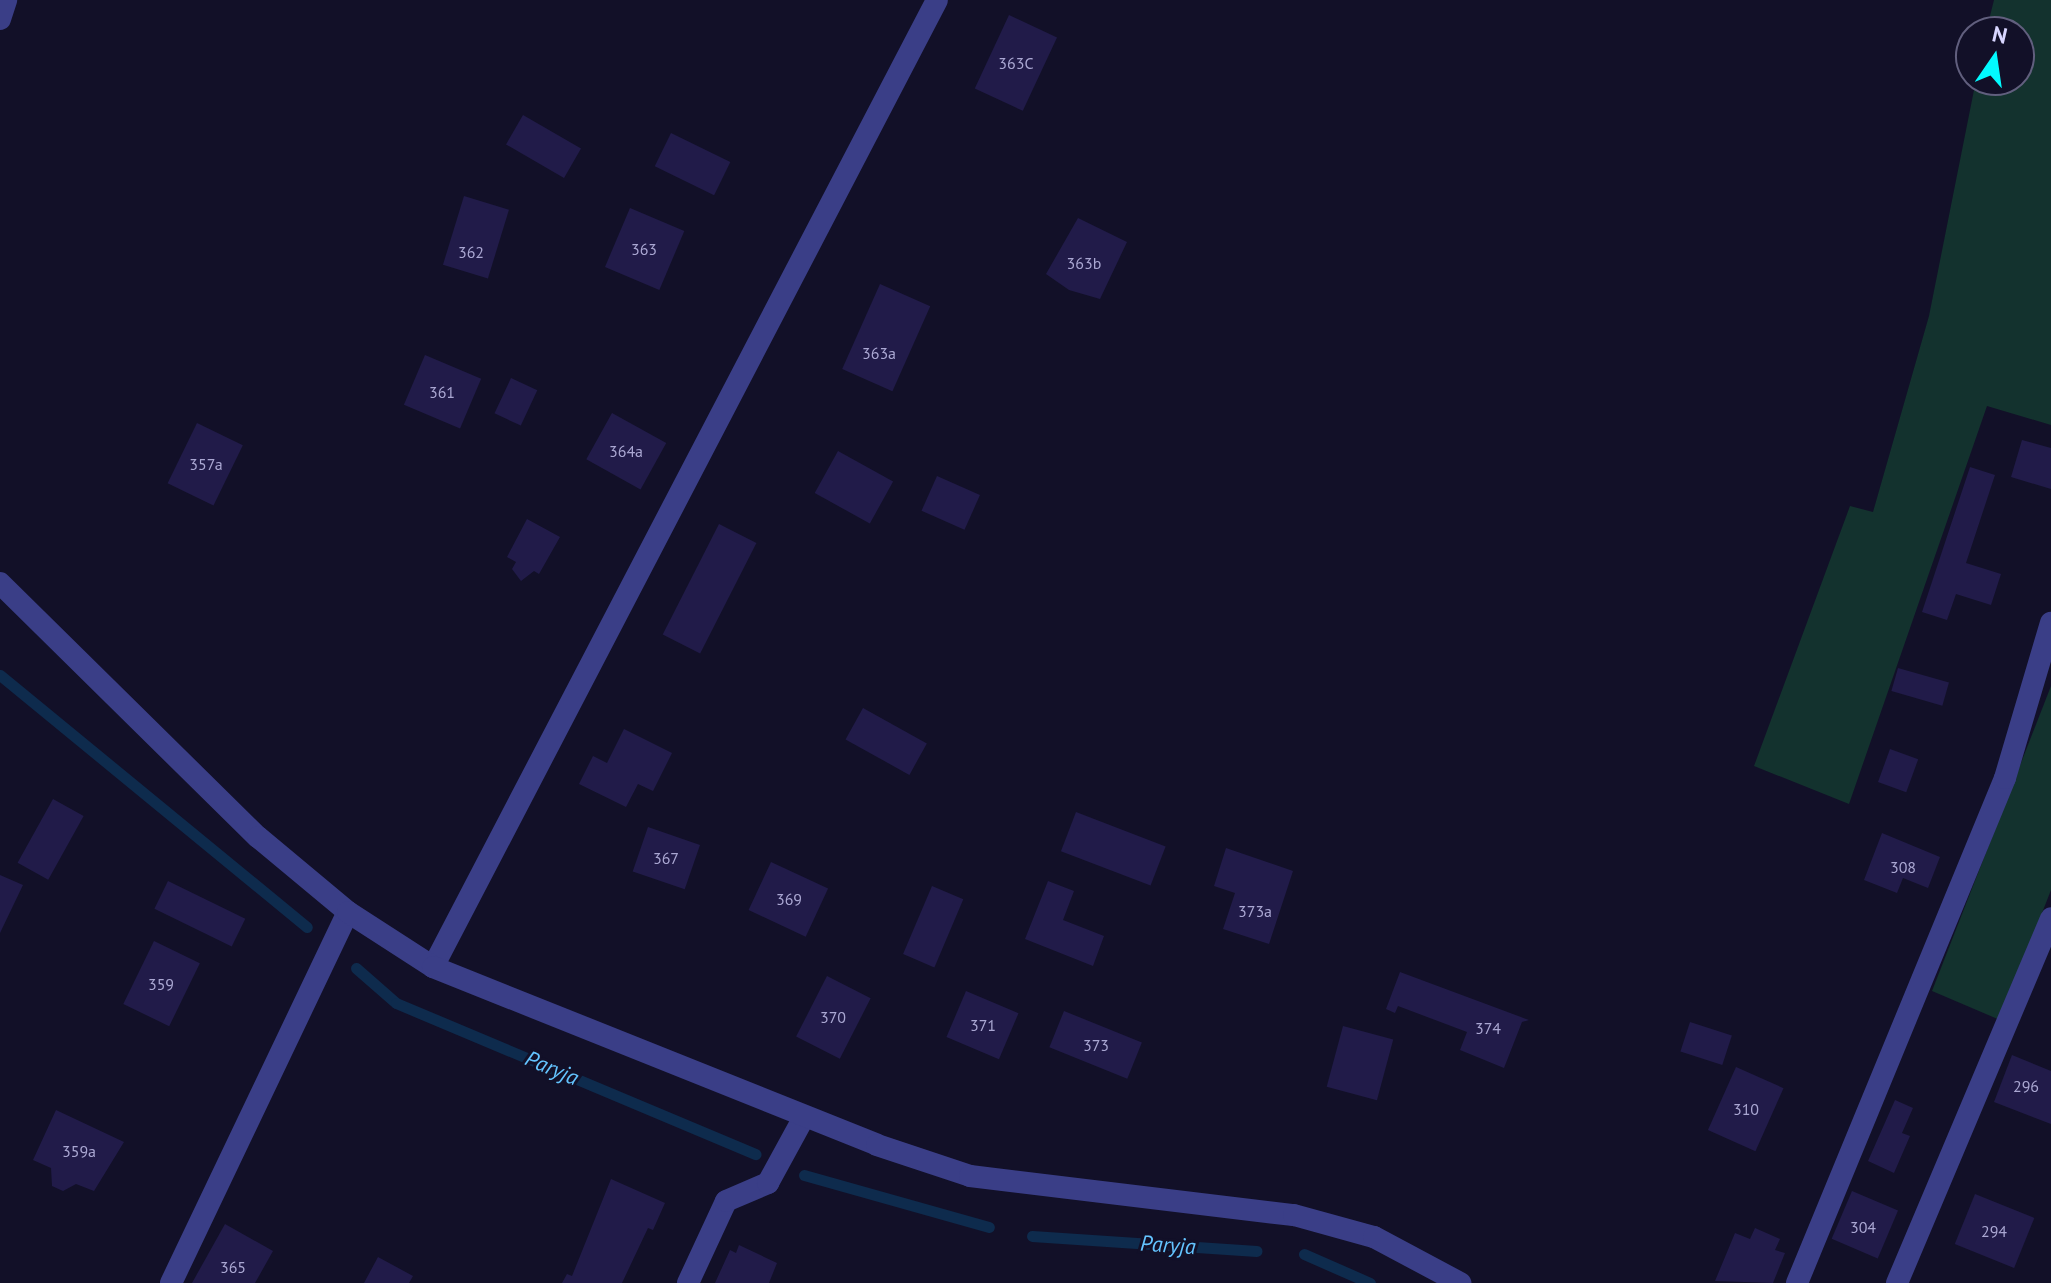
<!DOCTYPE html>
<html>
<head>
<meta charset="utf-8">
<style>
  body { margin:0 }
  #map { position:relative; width:2051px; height:1283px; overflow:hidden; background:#121028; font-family:"PT Sans",sans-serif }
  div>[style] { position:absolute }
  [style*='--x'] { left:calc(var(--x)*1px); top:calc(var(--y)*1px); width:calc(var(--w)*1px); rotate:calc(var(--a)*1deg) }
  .green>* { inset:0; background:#13322e }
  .stream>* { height:11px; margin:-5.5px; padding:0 5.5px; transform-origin:5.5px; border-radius:5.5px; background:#0e2b4d }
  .building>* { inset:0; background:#211b49; transform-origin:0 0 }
  .service>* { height:22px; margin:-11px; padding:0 11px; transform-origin:11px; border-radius:11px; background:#3a3e87 }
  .minor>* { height:22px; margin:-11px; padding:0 11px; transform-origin:11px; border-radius:11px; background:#3a3e87 }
  .tertiary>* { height:22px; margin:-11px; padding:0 11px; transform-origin:11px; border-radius:11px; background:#3a3e87 }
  span { translate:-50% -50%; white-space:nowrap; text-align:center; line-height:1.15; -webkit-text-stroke:6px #121028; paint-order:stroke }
  .number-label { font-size:16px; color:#aaa7d2 }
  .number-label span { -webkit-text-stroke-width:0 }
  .water-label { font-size:22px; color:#64c4ff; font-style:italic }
  .north { position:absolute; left:1955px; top:16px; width:80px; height:80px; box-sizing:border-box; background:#121028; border:2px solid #615f7e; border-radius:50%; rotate:13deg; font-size:22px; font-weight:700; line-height:32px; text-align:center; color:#d8d6ff }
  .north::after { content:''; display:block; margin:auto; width:28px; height:36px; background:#02faff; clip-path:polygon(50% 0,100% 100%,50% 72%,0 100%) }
</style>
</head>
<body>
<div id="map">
  <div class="green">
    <div style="clip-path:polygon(1994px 0,2051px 0,2051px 425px,1987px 406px,1849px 804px,1754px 766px,1850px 506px,1873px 512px,1929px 316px,1976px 80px,2019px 80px,2019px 32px,1986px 32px)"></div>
    <div style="clip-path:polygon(2051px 686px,2051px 890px,2000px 1020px,1932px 991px)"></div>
  </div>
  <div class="stream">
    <div style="--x:0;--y:675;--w:397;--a:39.4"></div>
    <div style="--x:356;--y:968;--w:53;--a:41.2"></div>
    <div style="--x:396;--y:1003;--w:390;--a:22.8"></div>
    <div style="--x:804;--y:1175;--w:192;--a:15.7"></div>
    <div style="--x:1032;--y:1236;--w:225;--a:3.8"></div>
    <div style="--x:1304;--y:1254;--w:72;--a:23.7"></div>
  </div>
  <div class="building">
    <div style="left:1009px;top:15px;width:53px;height:81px;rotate:25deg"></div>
    <div style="left:523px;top:115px;width:67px;height:34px;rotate:30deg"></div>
    <div style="left:671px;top:133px;width:66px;height:37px;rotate:26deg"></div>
    <div style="left:464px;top:196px;width:47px;height:72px;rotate:17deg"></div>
    <div style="left:630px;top:208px;width:59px;height:64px;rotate:23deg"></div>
    <div style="clip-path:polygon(1078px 218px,1127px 242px,1100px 299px,1069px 290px,1046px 274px)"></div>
    <div style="left:880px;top:284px;width:55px;height:93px;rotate:24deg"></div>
    <div style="left:425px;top:355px;width:61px;height:54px;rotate:23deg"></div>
    <div style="left:511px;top:378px;width:29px;height:39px;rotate:25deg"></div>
    <div style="left:612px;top:413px;width:62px;height:53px;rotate:29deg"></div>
    <div style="left:197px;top:423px;width:51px;height:67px;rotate:26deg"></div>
    <div style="clip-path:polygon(2022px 440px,2051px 448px,2051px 489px,2011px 477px)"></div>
    <div style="left:838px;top:451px;width:63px;height:48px;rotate:29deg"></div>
    <div style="clip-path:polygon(1970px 467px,1995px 475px,1966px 563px,2001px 574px,1991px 605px,1956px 594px,1947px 620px,1922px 612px)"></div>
    <div style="left:937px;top:476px;width:47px;height:38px;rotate:24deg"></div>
    <div style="clip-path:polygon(527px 519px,560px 537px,539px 574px,534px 571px,521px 581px,512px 569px,516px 562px,507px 557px)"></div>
    <div style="left:719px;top:524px;width:42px;height:124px;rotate:27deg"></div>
    <div style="left:1898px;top:668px;width:53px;height:24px;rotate:16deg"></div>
    <div style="left:863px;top:708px;width:73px;height:36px;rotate:29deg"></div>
    <div style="clip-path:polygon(624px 729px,672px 753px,653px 791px,638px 784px,626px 807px,579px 784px,593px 756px,607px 763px)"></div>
    <div style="left:1890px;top:749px;width:30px;height:35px;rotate:20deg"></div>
    <div style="left:53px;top:799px;width:35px;height:73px;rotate:29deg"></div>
    <div style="left:1076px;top:812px;width:96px;height:42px;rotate:21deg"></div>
    <div style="left:648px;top:827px;width:55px;height:47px;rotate:19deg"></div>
    <div style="clip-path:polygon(1882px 833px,1940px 857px,1928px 888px,1903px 878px,1897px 893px,1864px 880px)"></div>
    <div style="clip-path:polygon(1226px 848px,1293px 871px,1269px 944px,1223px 929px,1235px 893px,1214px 886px)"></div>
    <div style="left:771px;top:862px;width:63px;height:53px;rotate:25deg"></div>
    <div style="clip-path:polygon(0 875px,23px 885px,0 933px)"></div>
    <div style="left:168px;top:881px;width:86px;height:31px;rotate:26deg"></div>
    <div style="clip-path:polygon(1048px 881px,1074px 891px,1063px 920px,1104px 936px,1093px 966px,1025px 939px)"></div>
    <div style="left:932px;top:886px;width:34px;height:74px;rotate:23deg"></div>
    <div style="left:154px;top:941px;width:51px;height:70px;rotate:26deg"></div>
    <div style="clip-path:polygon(1400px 972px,1529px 1020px,1522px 1022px,1504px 1068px,1460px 1050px,1467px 1032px,1398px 1006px,1395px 1013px,1386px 1009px)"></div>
    <div style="left:827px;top:976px;width:49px;height:68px;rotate:27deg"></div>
    <div style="left:966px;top:991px;width:57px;height:50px;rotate:23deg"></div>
    <div style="left:1064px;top:1011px;width:84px;height:39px;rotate:22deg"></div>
    <div style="left:1690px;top:1022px;width:44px;height:31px;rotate:18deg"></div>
    <div style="left:1343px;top:1026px;width:52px;height:63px;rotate:15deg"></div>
    <div style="clip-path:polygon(2012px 1055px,2051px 1071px,2051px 1124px,1994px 1102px)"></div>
    <div style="left:1736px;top:1067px;width:52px;height:69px;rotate:24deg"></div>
    <div style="clip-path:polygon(1895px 1100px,1913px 1108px,1902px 1133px,1910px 1136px,1894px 1173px,1868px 1161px)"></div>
    <div style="clip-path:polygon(56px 1110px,124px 1142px,94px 1191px,76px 1184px,63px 1191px,52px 1186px,51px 1168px,33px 1160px)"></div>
    <div style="clip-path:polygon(611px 1179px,665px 1203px,653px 1230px,648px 1228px,622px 1283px,562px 1283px,567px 1274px,572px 1276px)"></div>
    <div style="left:1852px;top:1191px;width:50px;height:52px;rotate:23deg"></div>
    <div style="left:1975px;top:1194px;width:64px;height:54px;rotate:22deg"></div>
    <div style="clip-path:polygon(225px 1224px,273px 1251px,255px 1283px,192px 1283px)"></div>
    <div style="clip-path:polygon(1755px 1228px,1780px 1239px,1775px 1250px,1785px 1253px,1773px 1283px,1715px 1281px,1735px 1233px,1750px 1239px)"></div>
    <div style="clip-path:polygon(739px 1245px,777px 1263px,769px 1283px,715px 1283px,730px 1250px,736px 1253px)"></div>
    <div style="clip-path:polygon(378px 1257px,413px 1276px,409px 1283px,364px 1283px)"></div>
  </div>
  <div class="service">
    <div style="--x:0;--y:19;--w:20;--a:-72"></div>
    <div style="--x:171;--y:1283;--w:411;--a:-64.5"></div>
    <div style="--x:688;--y:1283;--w:90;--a:-65.1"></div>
    <div style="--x:726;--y:1201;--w:46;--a:-23.2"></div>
    <div style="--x:768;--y:1183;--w:75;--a:-61.4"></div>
    <div style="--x:1797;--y:1283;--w:546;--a:-67.61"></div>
    <div style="--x:2005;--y:778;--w:162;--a:-73.5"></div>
    <div style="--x:1897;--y:1283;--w:396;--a:-67.1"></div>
  </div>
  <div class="minor">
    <div style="--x:433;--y:967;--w:1090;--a:-62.47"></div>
  </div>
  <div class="tertiary">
    <div style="--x:0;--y:583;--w:362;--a:44.6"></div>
    <div style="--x:258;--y:837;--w:117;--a:39.8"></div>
    <div style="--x:348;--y:912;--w:101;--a:32.9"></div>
    <div style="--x:433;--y:967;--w:478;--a:21.8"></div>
    <div style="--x:877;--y:1145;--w:98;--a:18.4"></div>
    <div style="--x:970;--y:1176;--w:326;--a:6.9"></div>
    <div style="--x:1294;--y:1215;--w:83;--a:15.4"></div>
    <div style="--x:1374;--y:1237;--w:98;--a:28.1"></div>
  </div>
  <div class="number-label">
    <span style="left:1016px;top:63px">363C</span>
    <span style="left:644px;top:249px">363</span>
    <span style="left:471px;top:252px">362</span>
    <span style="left:1084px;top:263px">363b</span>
    <span style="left:879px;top:353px">363a</span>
    <span style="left:442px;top:392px">361</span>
    <span style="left:626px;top:451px">364a</span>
    <span style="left:206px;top:464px">357a</span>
    <span style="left:666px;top:858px">367</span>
    <span style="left:1903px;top:867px">308</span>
    <span style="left:789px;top:899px">369</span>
    <span style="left:1255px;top:911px">373a</span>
    <span style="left:161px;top:984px">359</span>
    <span style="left:833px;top:1017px">370</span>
    <span style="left:983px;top:1025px">371</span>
    <span style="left:1488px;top:1028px">374</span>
    <span style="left:1096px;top:1045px">373</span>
    <span style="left:2026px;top:1086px">296</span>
    <span style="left:1746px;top:1109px">310</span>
    <span style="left:79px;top:1151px">359a</span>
    <span style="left:1863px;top:1227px">304</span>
    <span style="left:1994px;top:1231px">294</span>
    <span style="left:233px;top:1267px">365</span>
  </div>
  <div class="water-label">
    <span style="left:552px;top:1068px;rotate:23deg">Paryja</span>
    <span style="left:1168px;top:1245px;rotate:4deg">Paryja</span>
  </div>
  <div class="north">N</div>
</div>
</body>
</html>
